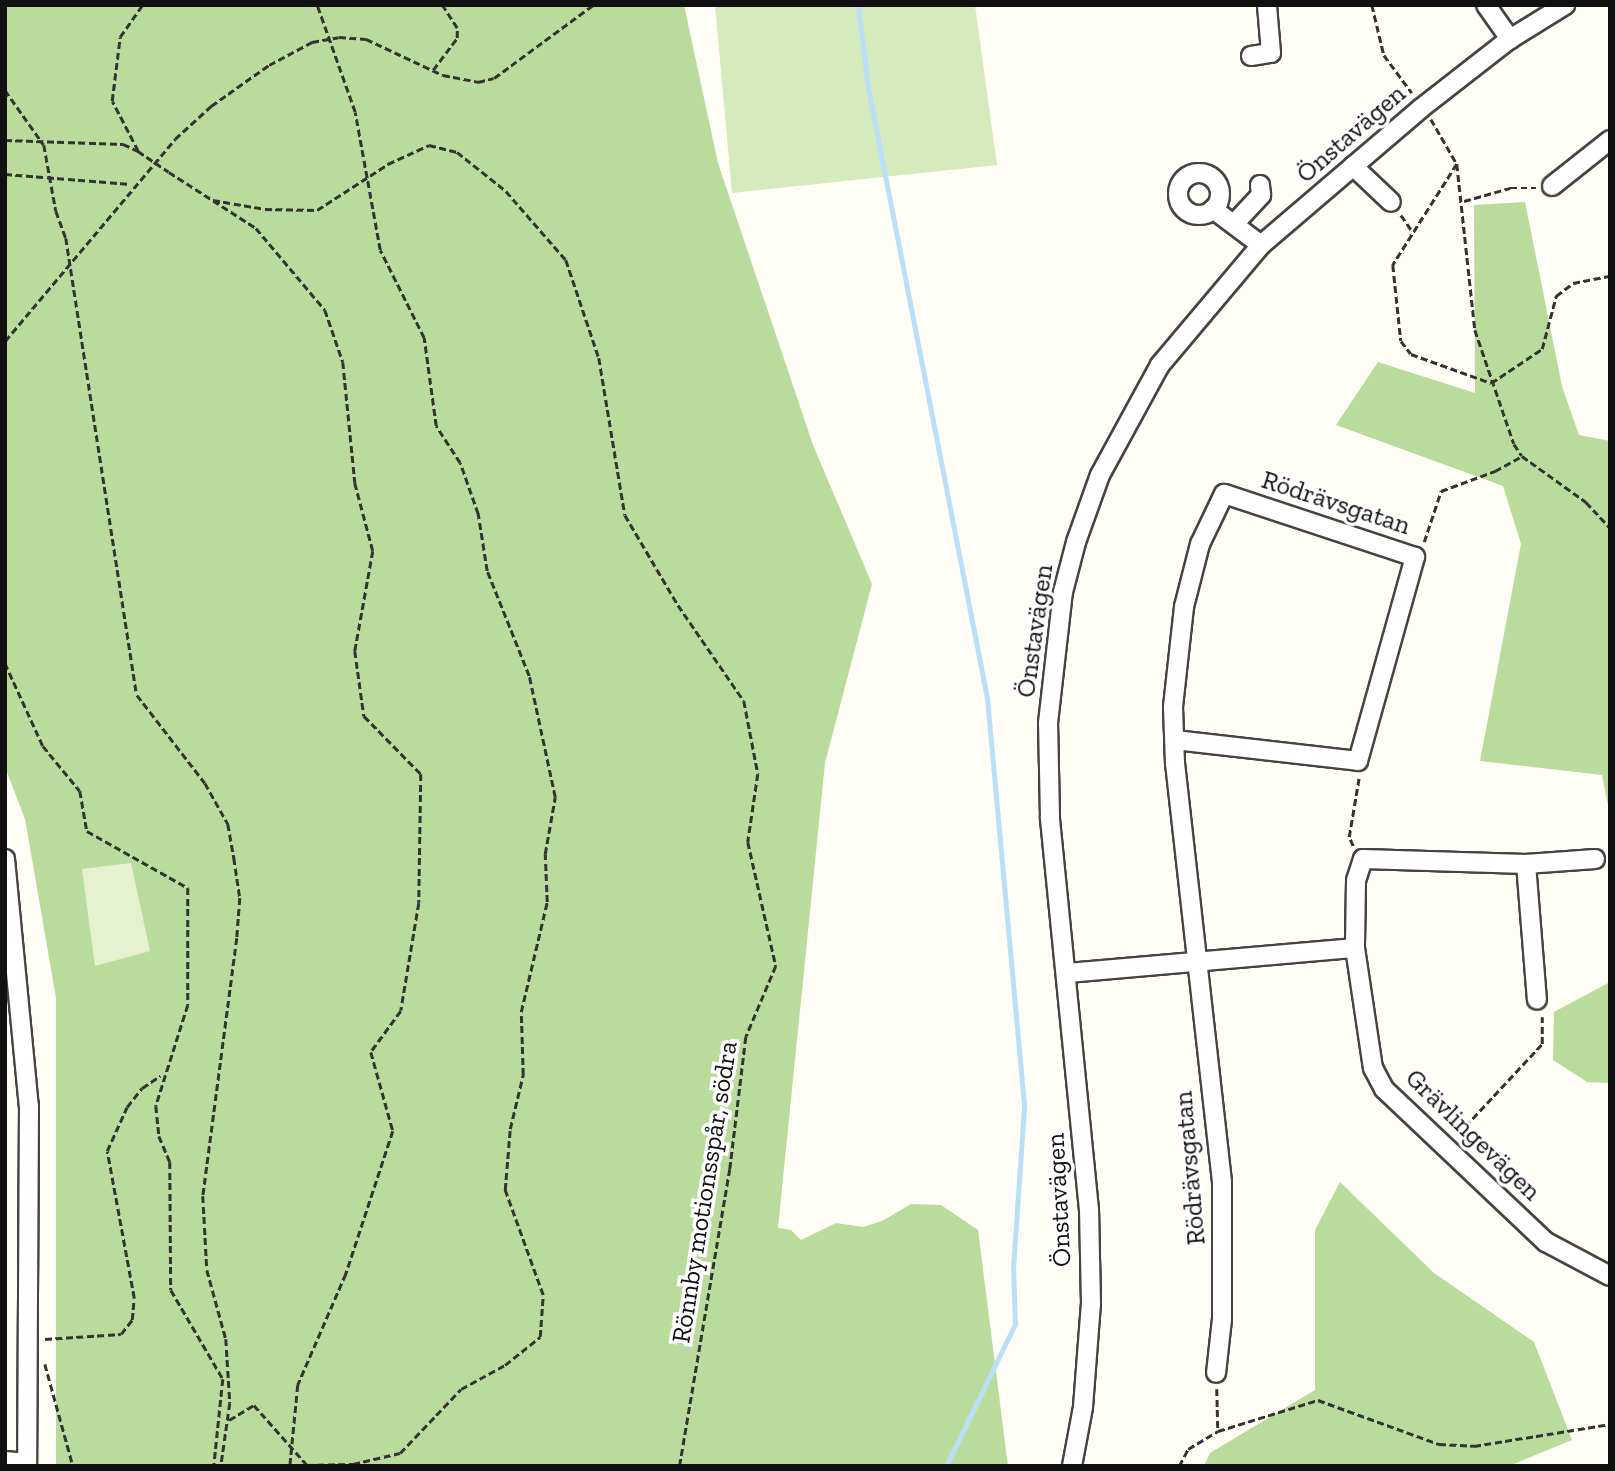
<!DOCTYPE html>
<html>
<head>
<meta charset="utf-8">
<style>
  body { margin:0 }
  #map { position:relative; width:1615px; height:1471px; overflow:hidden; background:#fffdf5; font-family:"Zilla Slab",serif }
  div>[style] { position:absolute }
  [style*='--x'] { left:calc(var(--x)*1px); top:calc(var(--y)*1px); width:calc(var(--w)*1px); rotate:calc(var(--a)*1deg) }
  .green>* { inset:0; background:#d5ebbd }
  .forest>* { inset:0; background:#b9dc9c }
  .pitch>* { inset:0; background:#e6f2cf }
  .stream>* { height:5px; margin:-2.5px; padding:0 2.5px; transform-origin:2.5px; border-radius:2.5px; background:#b9e0f7 }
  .path>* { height:2.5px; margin-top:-1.25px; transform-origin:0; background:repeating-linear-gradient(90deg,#333 0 7px,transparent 0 10.5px) }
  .roads { filter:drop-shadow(2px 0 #444) drop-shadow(-2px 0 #444) drop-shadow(0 2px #444) drop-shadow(0 -2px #444) }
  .minor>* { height:18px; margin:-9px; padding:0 9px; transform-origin:9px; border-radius:9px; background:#fff }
  .minor>.ring { margin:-9px; padding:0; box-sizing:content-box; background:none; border:18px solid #fff; border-radius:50% }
  .path-bridge>* { height:2.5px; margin-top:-1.25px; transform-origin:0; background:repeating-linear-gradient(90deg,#333 0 7px,transparent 0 10.5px) }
  span { translate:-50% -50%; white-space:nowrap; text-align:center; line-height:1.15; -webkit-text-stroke:7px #fff; paint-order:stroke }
  .street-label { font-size:26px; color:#111 }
  .frame { position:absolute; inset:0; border:7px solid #111; pointer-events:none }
</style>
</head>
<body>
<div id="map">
  <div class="green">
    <div style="clip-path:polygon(715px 5px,975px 5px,997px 165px,732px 193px)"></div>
  </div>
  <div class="forest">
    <div style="clip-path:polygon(5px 5px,684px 5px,718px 163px,813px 445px,872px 584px,825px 763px,778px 1228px,791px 1230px,801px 1240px,836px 1223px,863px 1227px,882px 1221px,911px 1204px,941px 1205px,978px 1230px,1008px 1466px,56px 1466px,56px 998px,25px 819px,5px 767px)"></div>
    <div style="clip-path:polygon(1525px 202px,1562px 386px,1579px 435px,1610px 441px,1610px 815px,1602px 775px,1480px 761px,1521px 544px,1503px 486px,1336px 425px,1378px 362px,1475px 393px,1474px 205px)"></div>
    <div style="clip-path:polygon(1610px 982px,1610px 1083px,1587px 1082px,1553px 1060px,1554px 1012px)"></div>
    <div style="clip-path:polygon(1340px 1182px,1434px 1273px,1534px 1342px,1572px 1440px,1509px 1466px,1204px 1466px,1210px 1453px,1315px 1390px,1315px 1230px)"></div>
  </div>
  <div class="pitch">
    <div style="clip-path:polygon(131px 863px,150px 951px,95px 966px,82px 869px)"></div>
  </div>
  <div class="stream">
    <div style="--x:858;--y:5;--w:84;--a:83.1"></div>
    <div style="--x:868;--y:88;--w:621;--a:78.96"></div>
    <div style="--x:987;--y:698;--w:411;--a:84.8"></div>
    <div style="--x:1024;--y:1107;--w:160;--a:93.9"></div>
    <div style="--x:1013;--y:1267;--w:57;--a:88"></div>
    <div style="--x:1015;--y:1324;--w:158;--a:115.9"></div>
  </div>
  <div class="path">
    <div style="--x:1372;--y:5;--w:51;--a:76.5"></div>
    <div style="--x:1384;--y:55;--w:47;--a:53.6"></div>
    <div style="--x:433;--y:70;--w:40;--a:-53"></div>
    <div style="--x:457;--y:38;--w:10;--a:-90"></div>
    <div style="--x:457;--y:28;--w:27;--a:-123"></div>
    <div style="--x:5;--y:90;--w:67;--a:54.7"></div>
    <div style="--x:44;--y:145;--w:67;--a:79.7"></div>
    <div style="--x:56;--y:211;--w:29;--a:70"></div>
    <div style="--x:66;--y:238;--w:462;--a:81.2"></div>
    <div style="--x:137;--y:695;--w:111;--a:52.3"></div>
    <div style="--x:205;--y:783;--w:47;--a:60.7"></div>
    <div style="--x:228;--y:824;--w:35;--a:80"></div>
    <div style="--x:234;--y:858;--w:40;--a:81.5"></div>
    <div style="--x:240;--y:898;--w:40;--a:94.3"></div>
    <div style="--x:237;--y:938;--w:260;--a:97.5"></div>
    <div style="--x:203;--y:1196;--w:74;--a:86.9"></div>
    <div style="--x:207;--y:1270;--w:72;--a:74.6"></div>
    <div style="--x:226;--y:1339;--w:64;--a:86.4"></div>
    <div style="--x:230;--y:1403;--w:64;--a:98.1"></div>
    <div style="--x:1431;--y:119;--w:52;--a:60"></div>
    <div style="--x:1457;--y:164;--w:167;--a:83.8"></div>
    <div style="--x:1475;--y:330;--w:120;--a:71.1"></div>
    <div style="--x:1514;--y:444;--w:14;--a:56"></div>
    <div style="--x:1522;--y:456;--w:79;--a:35.7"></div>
    <div style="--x:1586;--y:502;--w:35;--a:47"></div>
    <div style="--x:5;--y:140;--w:118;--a:1.9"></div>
    <div style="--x:123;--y:144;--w:17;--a:25"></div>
    <div style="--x:138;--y:151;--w:56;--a:-117.5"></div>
    <div style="--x:112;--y:101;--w:64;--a:-82.9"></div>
    <div style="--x:120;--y:37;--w:39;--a:-55"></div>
    <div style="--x:1457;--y:164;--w:120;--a:122.4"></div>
    <div style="--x:1393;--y:265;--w:76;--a:84"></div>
    <div style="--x:1401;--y:341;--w:16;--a:52"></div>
    <div style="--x:1411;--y:354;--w:85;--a:19.9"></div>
    <div style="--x:1491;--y:383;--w:61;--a:-33.7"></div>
    <div style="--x:1542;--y:349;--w:55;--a:-75.2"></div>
    <div style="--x:1556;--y:296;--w:21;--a:-37"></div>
    <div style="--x:1573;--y:283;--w:38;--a:-11"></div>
    <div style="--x:169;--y:172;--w:103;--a:32.8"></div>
    <div style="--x:256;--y:228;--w:107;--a:49.9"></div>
    <div style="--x:325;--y:310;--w:55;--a:70.9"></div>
    <div style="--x:343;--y:362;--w:122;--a:84.3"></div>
    <div style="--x:355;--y:483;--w:70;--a:75.2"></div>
    <div style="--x:373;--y:551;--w:102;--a:100.2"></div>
    <div style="--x:355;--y:651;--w:66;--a:82.1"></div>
    <div style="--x:364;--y:716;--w:81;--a:45.5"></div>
    <div style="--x:421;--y:774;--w:129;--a:90.9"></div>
    <div style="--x:419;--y:903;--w:109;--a:99.5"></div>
    <div style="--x:401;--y:1011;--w:51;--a:126.2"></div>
    <div style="--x:371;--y:1052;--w:82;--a:74.4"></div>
    <div style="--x:393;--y:1131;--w:151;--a:108.2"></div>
    <div style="--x:346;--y:1274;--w:121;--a:113.4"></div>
    <div style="--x:298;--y:1385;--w:81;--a:95.6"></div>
    <div style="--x:5;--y:174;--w:126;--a:4.5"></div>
    <div style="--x:213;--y:200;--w:53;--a:9.8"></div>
    <div style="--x:265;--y:209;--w:52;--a:1.1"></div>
    <div style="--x:317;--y:210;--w:85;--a:-32.9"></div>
    <div style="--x:388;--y:164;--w:45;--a:-24.9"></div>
    <div style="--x:429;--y:145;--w:29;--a:14"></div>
    <div style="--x:457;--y:152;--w:63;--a:38.5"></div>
    <div style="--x:506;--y:191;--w:91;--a:49"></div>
    <div style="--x:566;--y:260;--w:103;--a:71.4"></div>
    <div style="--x:599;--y:358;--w:159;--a:80.6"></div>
    <div style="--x:625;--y:515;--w:104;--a:59.5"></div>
    <div style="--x:678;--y:605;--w:116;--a:55.5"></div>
    <div style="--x:744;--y:701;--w:74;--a:79.1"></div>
    <div style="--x:758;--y:774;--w:69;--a:98.4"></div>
    <div style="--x:748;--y:842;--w:127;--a:77.3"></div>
    <div style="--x:776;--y:966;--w:77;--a:112.9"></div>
    <div style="--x:746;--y:1037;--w:133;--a:96.9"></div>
    <div style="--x:730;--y:1169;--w:301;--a:99.6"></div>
    <div style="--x:1464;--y:201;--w:48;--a:-15.8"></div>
    <div style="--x:1510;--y:188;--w:26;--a:0"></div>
    <div style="--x:1401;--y:215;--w:21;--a:55"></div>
    <div style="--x:5;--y:341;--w:264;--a:-49.9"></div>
    <div style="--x:175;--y:139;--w:49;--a:-42.5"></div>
    <div style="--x:211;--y:106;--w:71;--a:-35.3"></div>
    <div style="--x:269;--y:65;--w:49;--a:-28.1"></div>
    <div style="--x:312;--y:42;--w:27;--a:-10"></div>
    <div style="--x:339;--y:37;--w:27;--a:4"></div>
    <div style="--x:366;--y:39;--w:85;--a:25.1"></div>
    <div style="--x:443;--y:75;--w:36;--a:11"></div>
    <div style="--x:478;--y:82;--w:16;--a:-14"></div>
    <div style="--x:494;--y:78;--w:123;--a:-36.4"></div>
    <div style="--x:1424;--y:542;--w:54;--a:-71.6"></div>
    <div style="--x:1441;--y:491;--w:58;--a:-20.3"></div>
    <div style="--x:1495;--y:471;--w:31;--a:-29"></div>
    <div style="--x:5;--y:663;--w:91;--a:65.4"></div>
    <div style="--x:43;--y:746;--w:58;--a:50.6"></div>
    <div style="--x:80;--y:791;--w:41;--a:80.1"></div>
    <div style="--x:87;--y:831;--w:116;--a:29.4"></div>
    <div style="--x:188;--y:888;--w:117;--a:90"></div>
    <div style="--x:188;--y:1005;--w:106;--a:107.6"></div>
    <div style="--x:156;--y:1106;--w:30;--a:84"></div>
    <div style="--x:159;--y:1136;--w:28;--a:67"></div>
    <div style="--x:170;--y:1162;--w:128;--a:89.6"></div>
    <div style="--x:171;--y:1290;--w:103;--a:59.7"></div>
    <div style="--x:223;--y:1379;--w:87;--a:95.9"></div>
    <div style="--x:1353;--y:846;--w:10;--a:-114"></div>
    <div style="--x:1349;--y:837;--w:61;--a:-80.5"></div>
    <div style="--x:1458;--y:1134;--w:123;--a:-47"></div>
    <div style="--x:1542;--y:1044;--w:27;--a:-90"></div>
    <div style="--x:45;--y:1339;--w:76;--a:-3.8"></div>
    <div style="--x:121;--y:1334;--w:18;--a:-52"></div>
    <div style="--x:132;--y:1320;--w:22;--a:-85"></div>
    <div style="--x:134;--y:1298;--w:149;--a:-100.4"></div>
    <div style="--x:107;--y:1151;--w:48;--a:-65.6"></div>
    <div style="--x:127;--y:1107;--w:24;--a:-52"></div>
    <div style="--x:142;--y:1088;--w:22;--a:-34"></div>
    <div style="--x:45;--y:1364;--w:106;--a:74.6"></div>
    <div style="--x:1217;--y:1389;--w:42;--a:88.6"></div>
    <div style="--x:229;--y:1420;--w:29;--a:-31"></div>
    <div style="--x:254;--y:1405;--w:80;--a:48.5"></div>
    <div style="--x:307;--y:1465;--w:46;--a:-1.2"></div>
    <div style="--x:353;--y:1464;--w:48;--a:-13.2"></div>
    <div style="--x:400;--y:1453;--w:88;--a:-46.4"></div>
    <div style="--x:461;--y:1389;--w:50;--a:-28.6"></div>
    <div style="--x:505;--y:1365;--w:45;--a:-38.7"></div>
    <div style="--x:540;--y:1337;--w:42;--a:-85.9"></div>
    <div style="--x:543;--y:1295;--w:112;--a:-109.9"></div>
    <div style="--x:505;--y:1190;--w:61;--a:-85.3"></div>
    <div style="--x:510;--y:1129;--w:56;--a:-76.5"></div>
    <div style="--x:523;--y:1075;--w:63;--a:-91.8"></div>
    <div style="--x:521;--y:1012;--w:113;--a:-76.7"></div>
    <div style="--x:547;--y:902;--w:48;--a:-92.4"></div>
    <div style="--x:545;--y:854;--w:58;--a:-80"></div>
    <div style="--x:555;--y:797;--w:124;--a:-102.1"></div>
    <div style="--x:529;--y:676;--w:113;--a:-111.8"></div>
    <div style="--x:487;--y:571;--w:58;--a:-99"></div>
    <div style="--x:478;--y:514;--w:54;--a:-109.4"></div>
    <div style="--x:460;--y:463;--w:44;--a:-123"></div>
    <div style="--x:436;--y:426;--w:89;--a:-97.8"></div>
    <div style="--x:424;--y:338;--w:98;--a:-116.6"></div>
    <div style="--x:380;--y:250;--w:140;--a:-100.3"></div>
    <div style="--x:355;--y:112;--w:114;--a:-109.6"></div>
    <div style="--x:1179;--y:1466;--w:19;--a:-62"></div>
    <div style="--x:1188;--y:1449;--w:35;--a:-31"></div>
    <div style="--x:1218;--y:1431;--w:105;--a:-17.2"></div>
    <div style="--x:1318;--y:1400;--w:129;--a:20"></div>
    <div style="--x:1439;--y:1444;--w:35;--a:3"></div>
    <div style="--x:1474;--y:1446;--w:138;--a:-9.2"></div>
  </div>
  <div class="roads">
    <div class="minor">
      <div style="--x:1486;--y:5;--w:42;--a:54.8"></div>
      <div style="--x:1251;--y:56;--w:20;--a:-9"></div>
      <div style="--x:1271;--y:53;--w:48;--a:-94.8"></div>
      <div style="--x:1353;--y:166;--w:52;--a:43.5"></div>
      <div class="ring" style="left:1178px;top:173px;width:24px;height:24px"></div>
      <div style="--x:1552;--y:186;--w:74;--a:-38.4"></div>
      <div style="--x:1213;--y:209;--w:60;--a:36.9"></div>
      <div style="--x:1234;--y:224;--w:40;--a:-47"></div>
      <div style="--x:1261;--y:195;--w:10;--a:-96"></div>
      <div style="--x:1175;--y:740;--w:184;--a:6.5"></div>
      <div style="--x:1358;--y:761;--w:212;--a:-74.4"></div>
      <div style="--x:1415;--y:557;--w:201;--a:-161.7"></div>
      <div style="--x:1224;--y:494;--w:55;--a:115.6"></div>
      <div style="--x:1200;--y:544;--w:65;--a:104.3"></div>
      <div style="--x:1184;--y:607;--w:101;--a:96.3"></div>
      <div style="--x:1173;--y:707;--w:56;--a:88"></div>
      <div style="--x:1175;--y:763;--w:422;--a:83.6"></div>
      <div style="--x:1222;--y:1182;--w:137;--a:90"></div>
      <div style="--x:1222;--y:1319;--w:54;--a:96.3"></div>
      <div style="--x:5;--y:859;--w:248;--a:84.5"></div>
      <div style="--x:29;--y:1106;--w:360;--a:90.3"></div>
      <div style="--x:1595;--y:859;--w:69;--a:175.9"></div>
      <div style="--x:1526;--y:864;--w:163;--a:-178.2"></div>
      <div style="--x:1363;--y:859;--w:23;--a:108"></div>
      <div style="--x:1356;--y:881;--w:67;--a:90.9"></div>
      <div style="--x:1355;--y:948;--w:121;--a:81.5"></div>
      <div style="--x:1373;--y:1068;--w:24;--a:62"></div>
      <div style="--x:1384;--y:1089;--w:223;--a:43.4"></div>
      <div style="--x:1546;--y:1242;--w:72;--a:28"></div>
      <div style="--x:1526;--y:864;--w:136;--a:85.4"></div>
      <div style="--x:1068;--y:973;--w:288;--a:-5"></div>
      <div style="--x:5;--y:1461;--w:22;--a:5"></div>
      <div style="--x:1072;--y:1466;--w:60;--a:-79.4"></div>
      <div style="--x:1083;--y:1407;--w:103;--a:-85.6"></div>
      <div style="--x:1091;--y:1304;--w:94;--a:-91.2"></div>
      <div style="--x:1089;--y:1210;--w:395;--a:-95.7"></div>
      <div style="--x:1050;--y:817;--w:94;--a:-91.2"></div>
      <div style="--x:1048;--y:723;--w:132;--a:-83.5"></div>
      <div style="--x:1063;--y:592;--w:52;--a:-75.4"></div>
      <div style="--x:1076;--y:542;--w:71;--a:-70.3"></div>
      <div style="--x:1100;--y:475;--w:125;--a:-61.4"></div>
      <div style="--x:1160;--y:365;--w:157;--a:-49.9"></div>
      <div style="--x:1261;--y:245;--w:209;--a:-40.5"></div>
      <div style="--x:1420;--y:109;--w:114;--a:-37.9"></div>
      <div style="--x:1510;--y:39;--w:65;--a:-31.7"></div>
    </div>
  </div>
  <div class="path-bridge">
    <div style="--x:138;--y:151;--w:37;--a:34"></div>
  </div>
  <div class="street-label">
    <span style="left:1351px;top:134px;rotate:-41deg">Önstavägen</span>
    <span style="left:1336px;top:503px;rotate:18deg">Rödrävsgatan</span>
    <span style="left:1035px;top:631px;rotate:-82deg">Önstavägen</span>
    <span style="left:1473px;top:1135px;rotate:44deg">Grävlingevägen</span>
    <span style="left:1190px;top:1168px;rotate:-95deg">Rödrävsgatan</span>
    <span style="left:705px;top:1192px;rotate:-81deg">Rönnby motionsspår, södra</span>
    <span style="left:1059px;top:1200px;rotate:-93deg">Önstavägen</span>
  </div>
  <div class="frame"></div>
</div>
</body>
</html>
